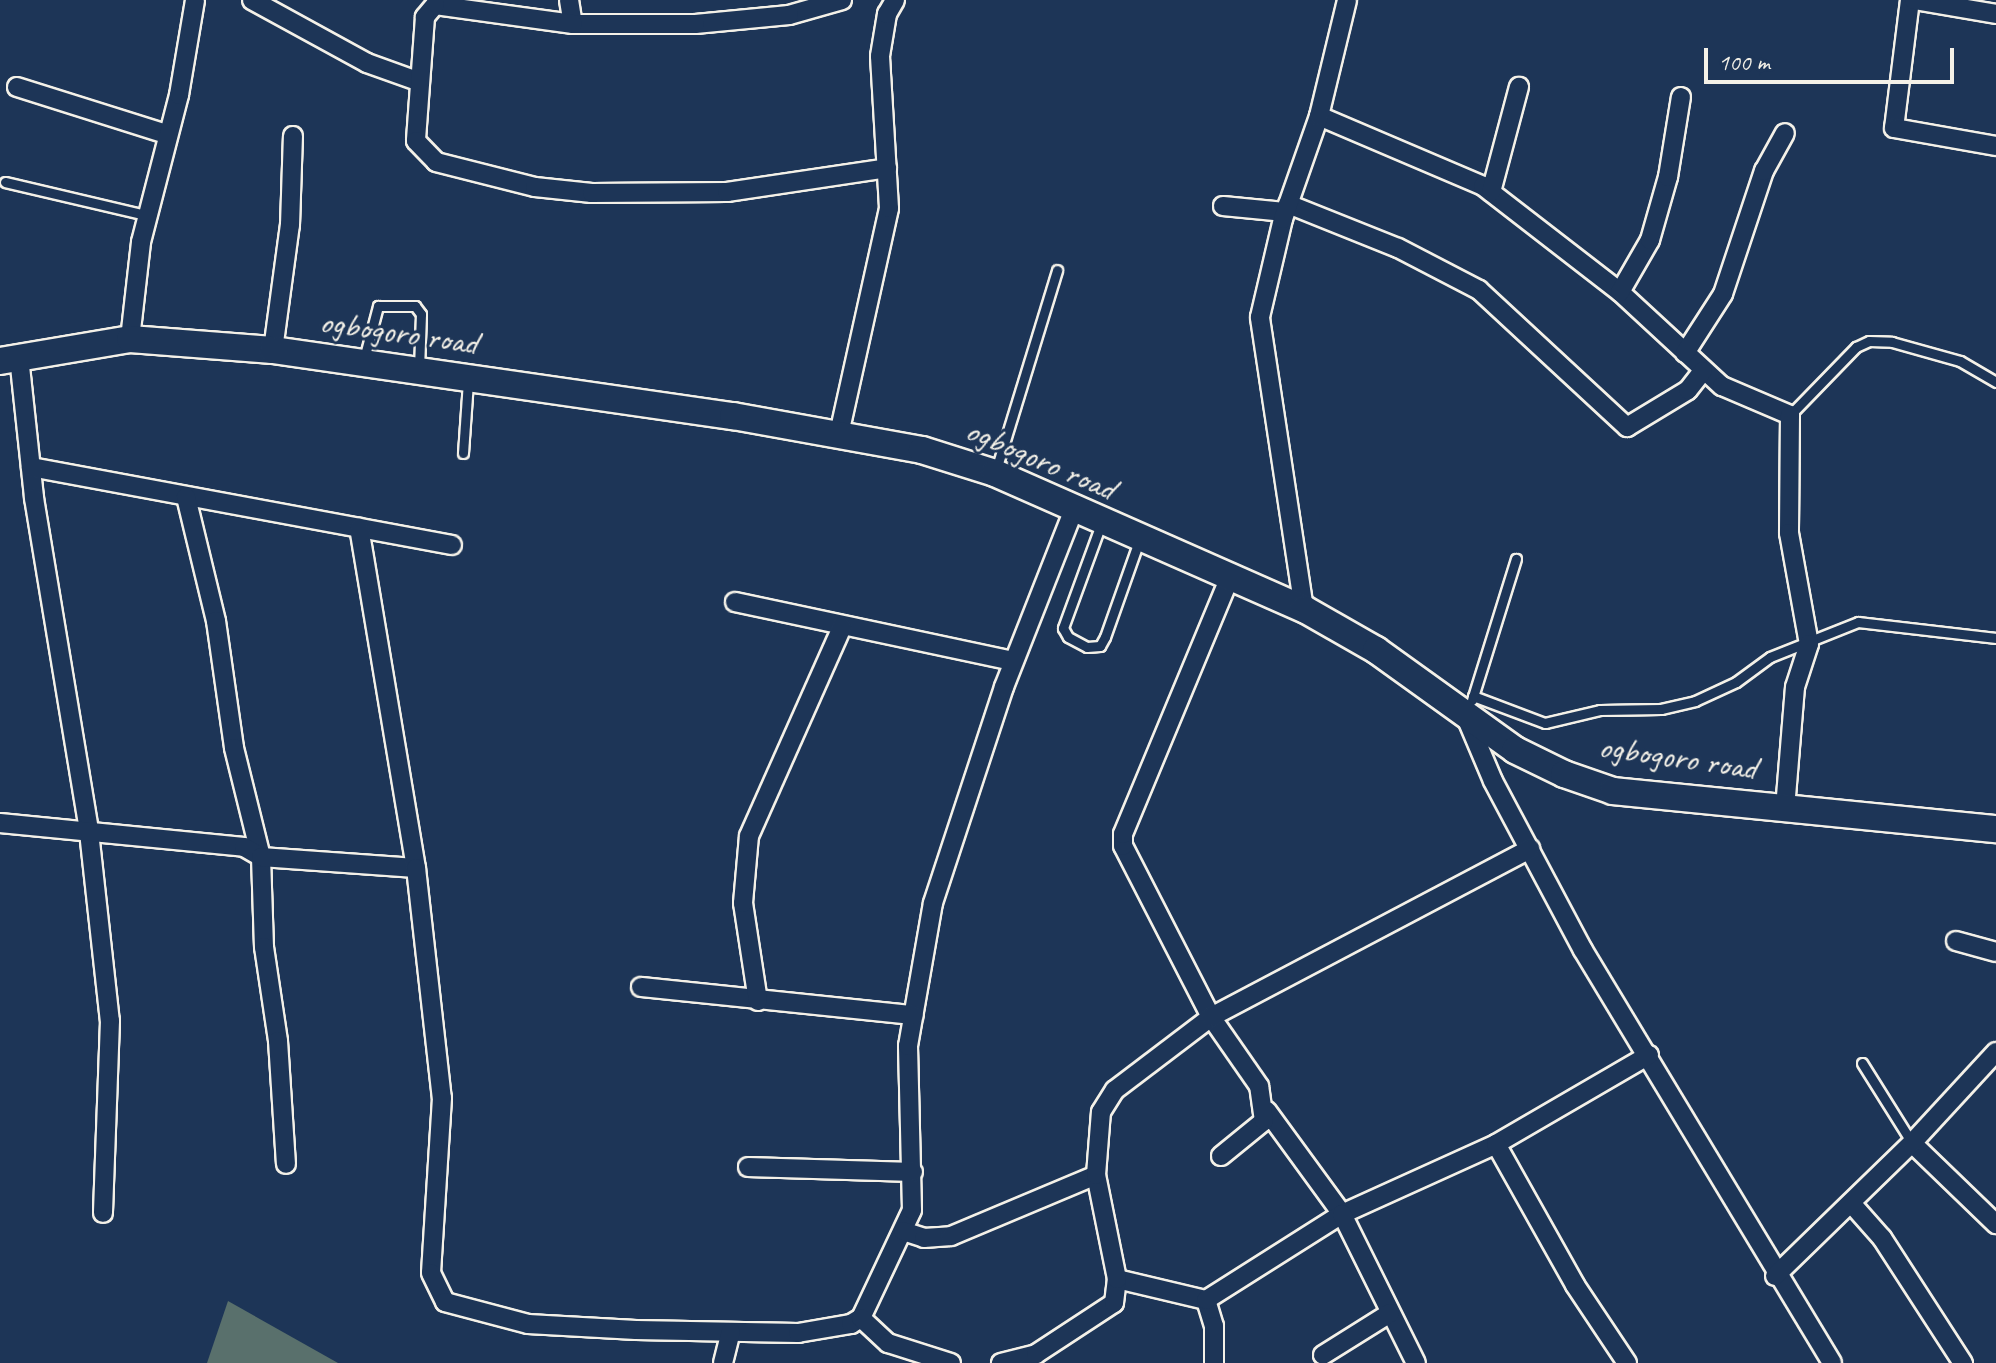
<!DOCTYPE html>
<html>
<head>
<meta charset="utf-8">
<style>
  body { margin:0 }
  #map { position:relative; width:1996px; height:1363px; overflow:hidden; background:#1d3557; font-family:Caveat,sans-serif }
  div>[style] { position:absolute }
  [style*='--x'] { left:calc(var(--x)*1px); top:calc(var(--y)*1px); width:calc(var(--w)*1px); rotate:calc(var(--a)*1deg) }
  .green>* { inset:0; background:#59706c }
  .roads { filter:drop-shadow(2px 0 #f4f1e8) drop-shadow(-2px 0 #f4f1e8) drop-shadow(0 2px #f4f1e8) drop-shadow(0 -2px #f4f1e8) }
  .lane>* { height:9px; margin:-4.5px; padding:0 4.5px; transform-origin:4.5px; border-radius:4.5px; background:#1d3557 }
  .street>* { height:18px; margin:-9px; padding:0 9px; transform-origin:9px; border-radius:9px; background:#1d3557 }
  .secondary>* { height:26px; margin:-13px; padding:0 13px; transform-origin:13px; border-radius:13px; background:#1d3557 }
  span { translate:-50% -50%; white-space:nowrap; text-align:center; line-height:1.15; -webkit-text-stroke:6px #1d3557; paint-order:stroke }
  .street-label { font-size:34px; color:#f4f1e8 }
  .scale { position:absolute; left:1704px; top:48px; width:250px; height:36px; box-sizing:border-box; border:4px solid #f4f1e8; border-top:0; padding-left:10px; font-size:24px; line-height:28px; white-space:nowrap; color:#f4f1e8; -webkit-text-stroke:6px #1d3557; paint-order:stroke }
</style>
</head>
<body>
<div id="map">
  <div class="green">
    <div style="clip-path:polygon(228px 1301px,338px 1363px,207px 1363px)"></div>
  </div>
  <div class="roads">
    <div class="lane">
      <div style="--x:5;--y:182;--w:145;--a:13.2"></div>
      <div style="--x:364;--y:359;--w:55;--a:-75.2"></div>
      <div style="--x:378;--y:306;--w:37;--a:0"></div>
      <div style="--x:415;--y:306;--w:10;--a:53"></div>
      <div style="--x:421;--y:314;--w:54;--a:92.1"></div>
      <div style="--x:1790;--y:415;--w:95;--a:-45.9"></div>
      <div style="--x:1856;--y:347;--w:14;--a:-25"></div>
      <div style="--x:1869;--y:341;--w:23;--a:2"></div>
      <div style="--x:1892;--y:342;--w:71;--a:15.6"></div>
      <div style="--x:1960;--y:361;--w:42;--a:30.3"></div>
      <div style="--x:463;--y:453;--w:71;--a:-86"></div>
      <div style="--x:996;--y:470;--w:209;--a:-73"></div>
      <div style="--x:1101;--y:524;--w:111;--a:110.1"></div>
      <div style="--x:1063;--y:628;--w:10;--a:61"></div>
      <div style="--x:1068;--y:637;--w:21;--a:28"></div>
      <div style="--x:1087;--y:647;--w:13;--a:-4"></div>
      <div style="--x:1100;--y:646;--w:10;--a:-61"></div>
      <div style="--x:1105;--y:637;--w:102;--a:-70.5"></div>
      <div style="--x:1473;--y:696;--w:77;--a:20.6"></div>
      <div style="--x:1545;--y:723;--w:57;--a:-13.3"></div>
      <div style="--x:1600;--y:710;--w:61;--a:-0.9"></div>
      <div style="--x:1661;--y:709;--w:35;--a:-13"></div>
      <div style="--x:1695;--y:701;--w:45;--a:-24.9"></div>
      <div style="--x:1736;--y:682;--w:42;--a:-36.3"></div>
      <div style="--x:1770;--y:657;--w:95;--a:-21.7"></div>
      <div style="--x:1858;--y:622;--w:139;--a:6.6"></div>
      <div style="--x:1472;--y:700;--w:148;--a:-72.7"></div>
      <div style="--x:1862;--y:1063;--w:94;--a:58"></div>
    </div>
    <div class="street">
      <div style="--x:252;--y:0;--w:131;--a:28.7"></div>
      <div style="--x:367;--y:63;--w:56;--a:19.7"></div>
      <div style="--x:569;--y:0;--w:24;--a:81"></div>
      <div style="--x:842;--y:0;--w:55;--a:164.2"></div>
      <div style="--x:789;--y:15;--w:94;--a:174.5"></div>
      <div style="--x:695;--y:24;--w:122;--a:180"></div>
      <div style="--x:573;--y:24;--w:139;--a:-172.2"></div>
      <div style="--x:435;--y:5;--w:16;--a:130"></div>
      <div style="--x:425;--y:17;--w:124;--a:94.2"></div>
      <div style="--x:416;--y:141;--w:29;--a:46"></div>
      <div style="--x:436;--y:162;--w:102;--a:14.2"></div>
      <div style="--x:535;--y:187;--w:57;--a:6"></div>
      <div style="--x:592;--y:193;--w:135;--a:-0.4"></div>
      <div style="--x:727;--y:192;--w:162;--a:-8.5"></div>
      <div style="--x:1910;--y:0;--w:129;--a:97.1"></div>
      <div style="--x:1894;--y:128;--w:104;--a:10"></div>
      <div style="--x:1914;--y:0;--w:83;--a:9.7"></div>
      <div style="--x:17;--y:87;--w:156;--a:17.5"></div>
      <div style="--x:1319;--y:116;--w:178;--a:23.1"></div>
      <div style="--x:1483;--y:186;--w:173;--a:37.7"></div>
      <div style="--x:1620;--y:292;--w:139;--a:42.7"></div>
      <div style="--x:1722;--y:386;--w:74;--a:23.1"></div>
      <div style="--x:1790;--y:415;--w:118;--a:90.5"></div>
      <div style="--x:1789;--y:533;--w:113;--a:79.8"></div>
      <div style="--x:1809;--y:644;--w:45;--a:108"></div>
      <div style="--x:1795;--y:687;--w:121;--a:94.7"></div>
      <div style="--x:1491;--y:192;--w:109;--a:-75.1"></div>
      <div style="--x:1288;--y:204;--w:118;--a:21.8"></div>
      <div style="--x:1398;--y:248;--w:91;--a:27.4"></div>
      <div style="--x:1479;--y:290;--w:202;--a:42.8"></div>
      <div style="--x:1627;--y:427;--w:71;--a:-31.2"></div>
      <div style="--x:1688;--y:390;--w:24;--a:-52"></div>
      <div style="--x:1223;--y:206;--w:62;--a:5.5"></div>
      <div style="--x:1620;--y:292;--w:60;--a:-60"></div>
      <div style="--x:1650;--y:240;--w:66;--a:-74.1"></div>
      <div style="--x:1668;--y:177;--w:81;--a:-80.8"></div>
      <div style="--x:130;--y:339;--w:98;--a:-83.5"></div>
      <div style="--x:141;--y:242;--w:152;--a:-75.5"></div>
      <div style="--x:179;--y:95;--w:96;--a:-80.4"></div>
      <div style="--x:273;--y:350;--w:126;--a:-82.3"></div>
      <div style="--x:290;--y:225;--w:89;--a:-88.1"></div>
      <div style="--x:1685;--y:353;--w:70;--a:-57.2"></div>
      <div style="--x:1723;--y:294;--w:130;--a:-71.6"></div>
      <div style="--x:1764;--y:171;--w:43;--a:-61.1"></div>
      <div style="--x:19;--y:357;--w:142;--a:83.9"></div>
      <div style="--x:34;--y:498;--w:338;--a:80.6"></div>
      <div style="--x:89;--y:832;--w:190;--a:83.7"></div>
      <div style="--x:110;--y:1021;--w:192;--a:92.1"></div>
      <div style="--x:839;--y:434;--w:231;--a:-77.5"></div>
      <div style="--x:889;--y:208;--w:152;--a:-93.4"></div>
      <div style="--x:880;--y:56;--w:43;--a:-80.5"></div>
      <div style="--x:887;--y:14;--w:16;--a:-60"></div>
      <div style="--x:31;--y:467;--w:428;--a:10.5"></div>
      <div style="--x:186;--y:497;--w:128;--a:76.4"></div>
      <div style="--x:216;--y:621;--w:128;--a:81.9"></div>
      <div style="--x:234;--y:748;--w:112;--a:76.1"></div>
      <div style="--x:261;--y:857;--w:90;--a:88.1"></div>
      <div style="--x:264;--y:947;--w:95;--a:81.5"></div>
      <div style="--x:278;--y:1041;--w:123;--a:86.3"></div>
      <div style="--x:735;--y:602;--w:284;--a:12"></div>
      <div style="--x:1304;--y:609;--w:295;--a:-98.6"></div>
      <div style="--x:1260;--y:317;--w:101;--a:-76.8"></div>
      <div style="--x:1283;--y:219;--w:109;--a:-70.7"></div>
      <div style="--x:1319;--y:116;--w:119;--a:-76.4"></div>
      <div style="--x:1466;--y:717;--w:69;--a:67.1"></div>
      <div style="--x:1493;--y:781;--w:191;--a:62"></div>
      <div style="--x:1583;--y:950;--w:482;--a:58.9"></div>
      <div style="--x:0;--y:823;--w:245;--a:5.6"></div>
      <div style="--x:244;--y:847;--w:20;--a:30"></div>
      <div style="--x:261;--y:857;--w:155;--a:4.1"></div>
      <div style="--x:416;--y:868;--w:345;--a:-99.5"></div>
      <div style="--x:416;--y:868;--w:231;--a:83.6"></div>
      <div style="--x:442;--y:1098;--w:175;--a:93.6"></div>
      <div style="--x:431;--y:1273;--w:32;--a:64"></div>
      <div style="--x:445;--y:1302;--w:86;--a:14.8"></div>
      <div style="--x:528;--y:1324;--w:108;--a:3.2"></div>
      <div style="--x:636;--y:1330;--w:162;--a:1.1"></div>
      <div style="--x:798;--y:1333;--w:54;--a:-9.6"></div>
      <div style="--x:851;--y:1324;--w:12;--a:-31"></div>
      <div style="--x:861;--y:1318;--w:119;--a:-64.7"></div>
      <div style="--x:912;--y:1210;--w:164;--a:-91.4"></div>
      <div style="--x:908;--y:1046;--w:145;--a:-80.1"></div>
      <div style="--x:933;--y:903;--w:227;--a:-71.8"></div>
      <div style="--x:1004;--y:687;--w:191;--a:-68.5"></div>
      <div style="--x:1956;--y:941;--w:41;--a:15.4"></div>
      <div style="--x:641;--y:987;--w:274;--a:5.9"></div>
      <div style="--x:758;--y:1001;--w:99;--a:-98.7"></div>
      <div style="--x:743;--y:903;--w:67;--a:-84.9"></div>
      <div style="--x:749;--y:836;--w:229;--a:-66"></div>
      <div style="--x:1267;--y:1111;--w:127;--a:53.9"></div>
      <div style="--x:1342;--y:1214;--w:169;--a:-24.4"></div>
      <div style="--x:1496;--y:1144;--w:177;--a:-30.2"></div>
      <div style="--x:1912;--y:1143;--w:117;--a:44"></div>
      <div style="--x:1496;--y:1144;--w:162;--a:60.7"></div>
      <div style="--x:1575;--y:1285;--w:94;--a:56.3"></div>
      <div style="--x:1221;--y:1156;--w:55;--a:-39.1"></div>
      <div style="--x:1264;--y:1121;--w:35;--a:-98"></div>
      <div style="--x:1259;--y:1086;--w:84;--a:-124.8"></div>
      <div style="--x:1211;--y:1017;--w:192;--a:-117.2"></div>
      <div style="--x:1123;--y:846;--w:12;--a:-90"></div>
      <div style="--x:1123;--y:834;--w:281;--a:-67.4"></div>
      <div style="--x:748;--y:1167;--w:165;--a:1.7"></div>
      <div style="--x:1851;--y:1203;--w:47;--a:48.5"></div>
      <div style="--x:1882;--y:1238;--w:149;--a:57.1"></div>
      <div style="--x:903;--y:1231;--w:22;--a:18"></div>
      <div style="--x:924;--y:1238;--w:27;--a:-4"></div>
      <div style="--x:951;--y:1236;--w:157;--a:-22.8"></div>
      <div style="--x:1775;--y:1276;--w:191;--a:-44.2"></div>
      <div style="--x:1912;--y:1143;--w:124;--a:-47.3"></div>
      <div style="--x:1117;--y:1279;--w:91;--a:13.3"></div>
      <div style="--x:1206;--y:1300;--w:27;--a:73"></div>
      <div style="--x:1214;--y:1326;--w:37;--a:90"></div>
      <div style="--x:1206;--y:1300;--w:161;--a:-32.3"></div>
      <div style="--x:1342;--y:1214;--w:166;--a:63.6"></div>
      <div style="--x:861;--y:1318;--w:37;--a:43"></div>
      <div style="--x:888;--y:1343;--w:66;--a:17.6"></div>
      <div style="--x:1323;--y:1355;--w:79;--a:-32.1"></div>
      <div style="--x:723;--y:1363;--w:32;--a:-76"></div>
      <div style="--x:1001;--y:1363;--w:36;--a:-14"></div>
      <div style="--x:1036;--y:1354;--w:93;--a:-33.2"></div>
      <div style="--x:1114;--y:1303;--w:24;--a:-83"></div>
      <div style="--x:1117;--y:1279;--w:106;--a:-101.4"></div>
      <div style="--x:1096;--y:1175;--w:63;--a:-85.5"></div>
      <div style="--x:1101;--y:1112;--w:26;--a:-58"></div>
      <div style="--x:1115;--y:1090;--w:121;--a:-37.2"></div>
      <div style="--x:1211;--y:1017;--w:361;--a:-27.8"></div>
    </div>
    <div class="secondary">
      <div style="--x:0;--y:361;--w:132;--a:-9.6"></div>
      <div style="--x:130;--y:339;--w:143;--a:4.4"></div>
      <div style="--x:273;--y:350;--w:465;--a:8.2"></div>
      <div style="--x:733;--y:416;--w:192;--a:10.2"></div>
      <div style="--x:922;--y:450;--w:77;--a:17.5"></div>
      <div style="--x:995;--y:473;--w:338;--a:23.8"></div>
      <div style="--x:1304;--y:609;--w:83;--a:29.7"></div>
      <div style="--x:1376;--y:650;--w:171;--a:35.7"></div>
      <div style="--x:1515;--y:750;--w:55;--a:26.1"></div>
      <div style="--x:1564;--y:774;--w:52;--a:19.1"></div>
      <div style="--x:1613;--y:791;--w:385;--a:5.7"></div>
    </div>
  </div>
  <div class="street-label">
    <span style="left:399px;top:332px;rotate:8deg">ogbogoro road</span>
    <span style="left:1041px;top:459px;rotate:23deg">ogbogoro road</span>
    <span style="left:1678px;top:757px;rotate:8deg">ogbogoro road</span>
  </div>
  <div class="scale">100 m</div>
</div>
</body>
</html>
